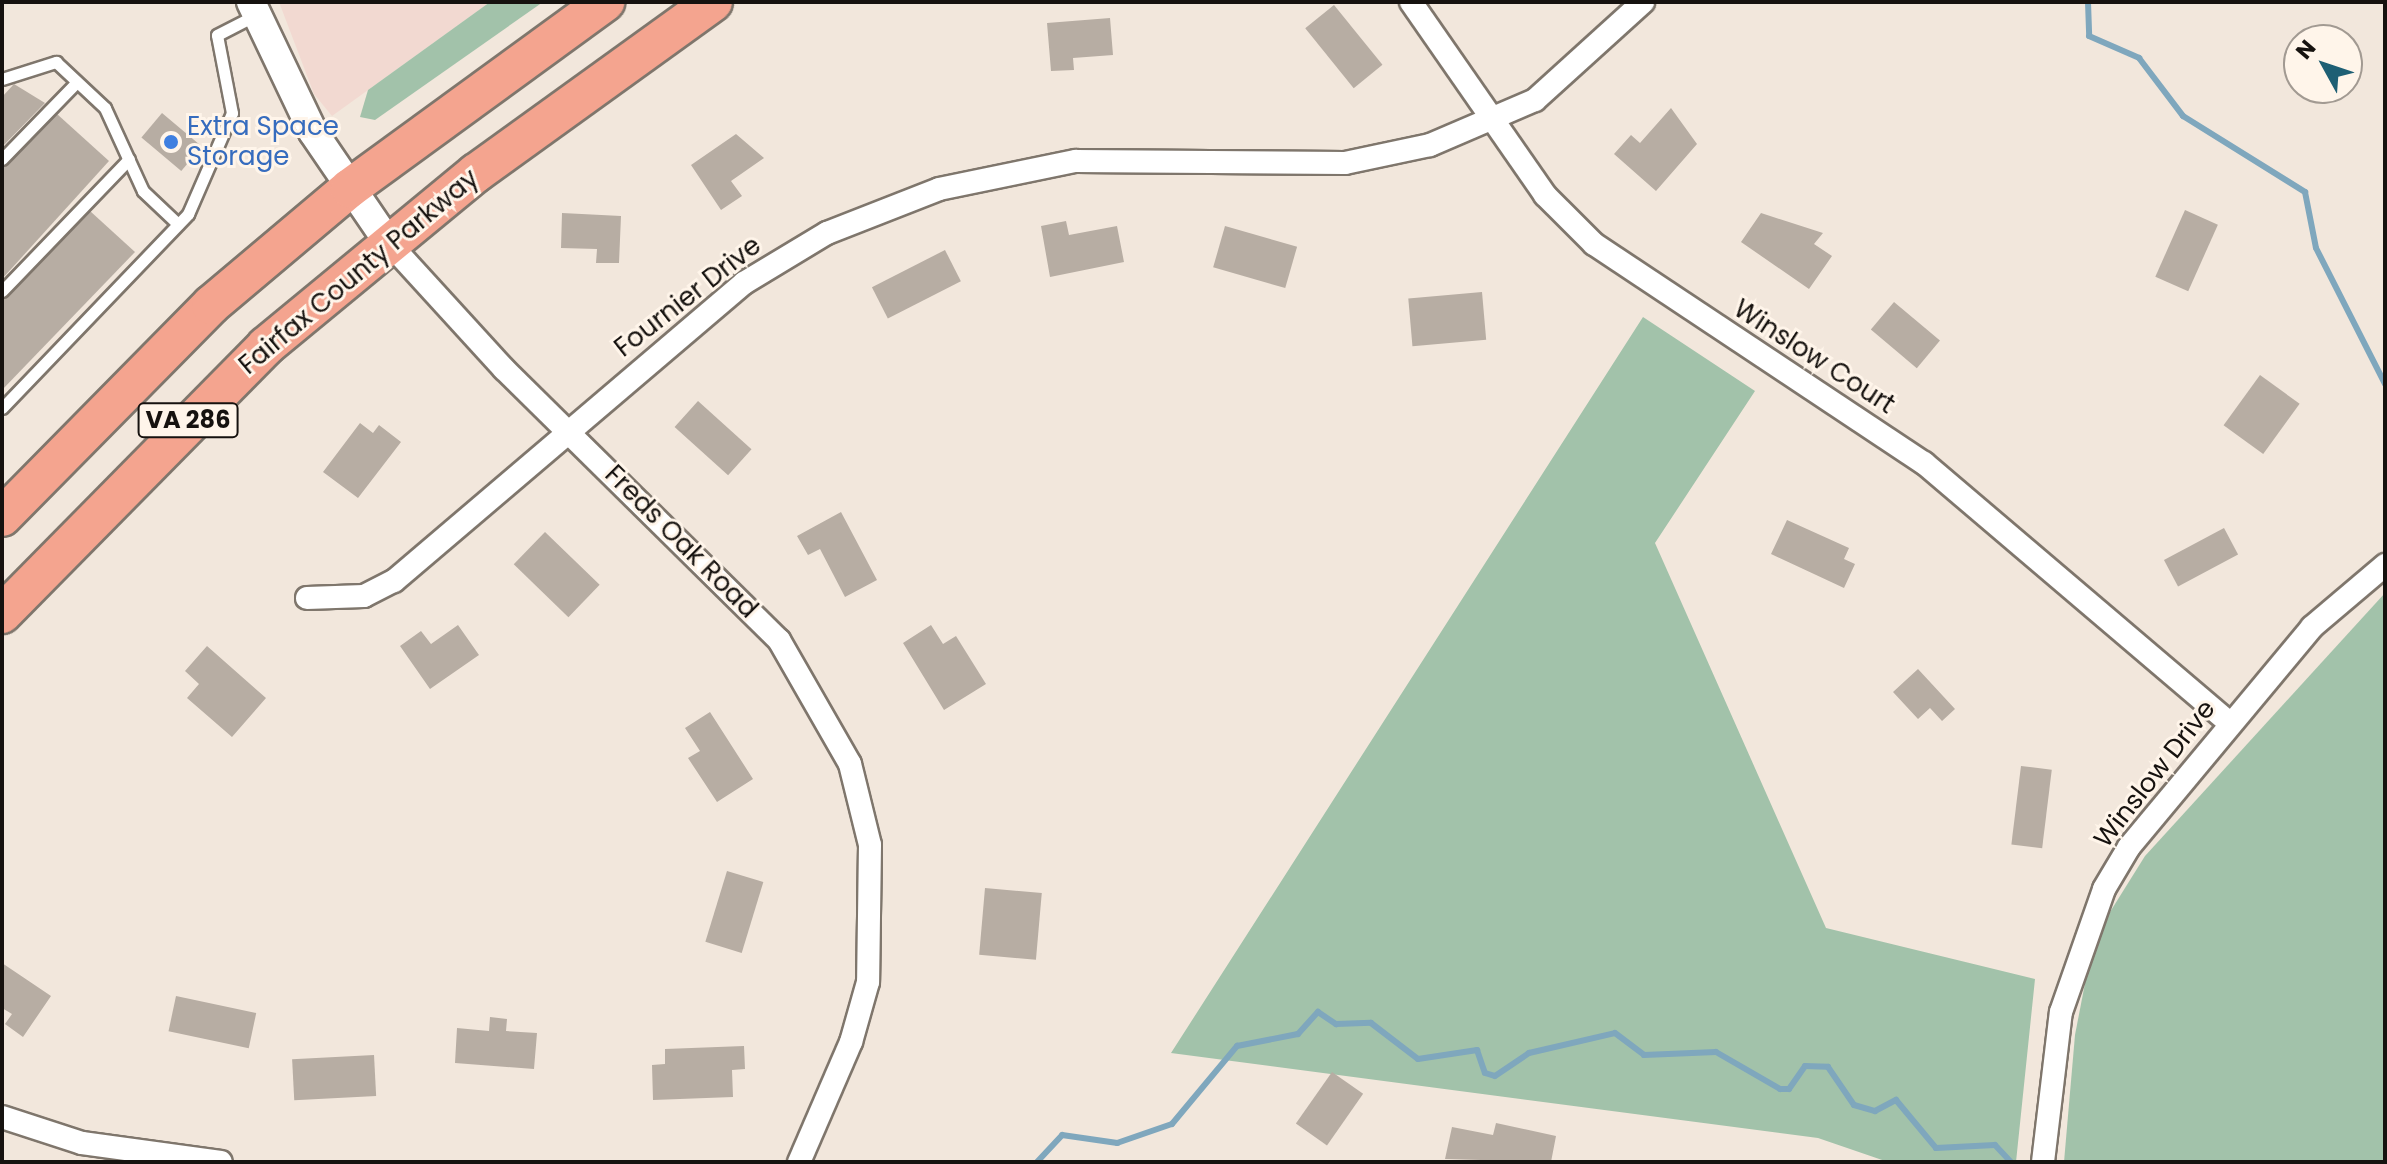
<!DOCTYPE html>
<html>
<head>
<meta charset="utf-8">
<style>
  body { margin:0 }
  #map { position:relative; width:2387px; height:1164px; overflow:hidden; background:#f2e7dc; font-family:Poppins,sans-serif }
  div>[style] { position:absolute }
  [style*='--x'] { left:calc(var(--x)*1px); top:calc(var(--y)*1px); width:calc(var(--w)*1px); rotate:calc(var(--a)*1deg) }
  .commercial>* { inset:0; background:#f2d9d1 }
  .green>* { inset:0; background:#a2c2aa }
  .stream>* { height:6px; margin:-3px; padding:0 3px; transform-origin:3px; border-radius:3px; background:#7fa7bd }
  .building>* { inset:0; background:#b7ada3; transform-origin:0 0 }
  .roads { filter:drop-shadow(2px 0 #7f766c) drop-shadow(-2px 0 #7f766c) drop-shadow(0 2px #7f766c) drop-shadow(0 -2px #7f766c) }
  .service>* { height:11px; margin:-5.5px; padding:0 5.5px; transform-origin:5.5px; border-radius:5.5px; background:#fff }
  .minor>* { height:22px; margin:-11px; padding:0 11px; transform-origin:11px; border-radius:11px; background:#fff }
  .tertiary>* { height:28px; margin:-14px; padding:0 14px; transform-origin:14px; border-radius:14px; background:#fff }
  .trunk>* { height:38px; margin:-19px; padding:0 19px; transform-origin:19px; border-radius:19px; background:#f4a48f }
  .dots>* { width:22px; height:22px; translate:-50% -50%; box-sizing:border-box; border:4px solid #fff5ea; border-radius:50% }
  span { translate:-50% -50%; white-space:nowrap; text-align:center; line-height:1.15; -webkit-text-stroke:6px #fff5ea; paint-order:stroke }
  .shield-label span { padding:2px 6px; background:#fff5ea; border:2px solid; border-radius:6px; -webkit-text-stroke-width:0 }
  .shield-label { font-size:24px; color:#16120f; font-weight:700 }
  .shop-label { font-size:26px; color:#366cbe }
  .left { translate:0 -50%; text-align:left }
  .street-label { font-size:26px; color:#16120f }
  .frame { position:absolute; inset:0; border:4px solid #16120f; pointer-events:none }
  .north { position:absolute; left:2283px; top:24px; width:80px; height:80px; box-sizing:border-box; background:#fff5ea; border:2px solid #a29a92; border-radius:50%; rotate:310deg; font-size:22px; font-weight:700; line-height:32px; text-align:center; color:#16120f }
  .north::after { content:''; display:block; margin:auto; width:28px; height:36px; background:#1e5f74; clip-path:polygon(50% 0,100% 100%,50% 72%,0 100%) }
</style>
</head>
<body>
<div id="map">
  <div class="commercial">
    <div style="clip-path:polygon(279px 2px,490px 2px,332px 116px,314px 94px)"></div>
  </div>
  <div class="green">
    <div style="clip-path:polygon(490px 2px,543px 2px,375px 120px,360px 117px,368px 90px)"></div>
    <div style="clip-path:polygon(1643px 317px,1755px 391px,1655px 543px,1826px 928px,2035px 979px,2016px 1162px,1888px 1162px,1818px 1138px,1171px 1053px)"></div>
    <div style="clip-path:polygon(2385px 593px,2385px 1162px,2064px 1162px,2075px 1035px,2087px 973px,2110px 912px,2145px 856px)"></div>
  </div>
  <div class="stream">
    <div style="--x:2088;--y:2;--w:34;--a:88"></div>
    <div style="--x:2089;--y:36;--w:55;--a:23.7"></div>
    <div style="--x:2139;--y:58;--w:73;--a:52.8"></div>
    <div style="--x:2183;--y:116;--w:144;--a:31.9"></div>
    <div style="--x:2305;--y:192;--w:57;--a:78.9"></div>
    <div style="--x:2316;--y:248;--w:153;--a:63.1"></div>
    <div style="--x:1037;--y:1162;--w:37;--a:-47"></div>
    <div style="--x:1062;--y:1135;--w:56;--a:8.3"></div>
    <div style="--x:1117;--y:1143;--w:58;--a:-19.1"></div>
    <div style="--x:1172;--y:1124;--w:102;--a:-50.2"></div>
    <div style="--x:1237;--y:1046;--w:62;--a:-11.1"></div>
    <div style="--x:1298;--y:1034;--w:30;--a:-48"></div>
    <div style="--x:1318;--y:1012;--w:22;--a:34"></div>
    <div style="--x:1336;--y:1024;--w:35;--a:-2"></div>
    <div style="--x:1371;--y:1023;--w:59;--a:37.5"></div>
    <div style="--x:1418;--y:1059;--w:60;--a:-8.7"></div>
    <div style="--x:1477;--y:1050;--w:24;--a:71"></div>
    <div style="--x:1485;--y:1073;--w:10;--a:17"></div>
    <div style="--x:1495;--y:1076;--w:41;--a:-34.1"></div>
    <div style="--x:1529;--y:1053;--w:88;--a:-13.1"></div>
    <div style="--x:1615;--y:1033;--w:36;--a:37"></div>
    <div style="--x:1644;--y:1055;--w:72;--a:-2.4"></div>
    <div style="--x:1716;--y:1052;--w:74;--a:30"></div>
    <div style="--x:1780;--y:1089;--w:9;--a:0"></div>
    <div style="--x:1789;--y:1089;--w:28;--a:-55"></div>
    <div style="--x:1805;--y:1066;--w:23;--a:2"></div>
    <div style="--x:1828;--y:1067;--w:46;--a:55.6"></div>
    <div style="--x:1854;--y:1105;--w:22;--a:16"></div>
    <div style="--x:1875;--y:1111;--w:24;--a:-28"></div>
    <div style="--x:1896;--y:1100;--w:62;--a:50.2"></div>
    <div style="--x:1936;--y:1148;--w:59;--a:-2.9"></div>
    <div style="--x:1995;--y:1145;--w:23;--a:47"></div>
  </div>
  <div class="building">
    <div style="left:1334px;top:5px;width:77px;height:37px;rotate:51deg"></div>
    <div style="clip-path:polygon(1110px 18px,1113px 55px,1073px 58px,1074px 70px,1051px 71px,1047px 23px)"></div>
    <div style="clip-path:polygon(14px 84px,45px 103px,2px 147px,2px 97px)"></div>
    <div style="clip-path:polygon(1671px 108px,1697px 144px,1656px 191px,1614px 154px,1631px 135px,1640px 143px)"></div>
    <div style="left:162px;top:113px;width:52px;height:32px;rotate:40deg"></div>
    <div style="clip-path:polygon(57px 114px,109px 161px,2px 279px,2px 167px)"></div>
    <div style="clip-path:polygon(736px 134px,764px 158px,731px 181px,742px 196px,721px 210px,691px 165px)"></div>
    <div style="left:2185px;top:210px;width:36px;height:73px;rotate:24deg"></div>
    <div style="clip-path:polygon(90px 211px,135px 252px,2px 390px,2px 299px)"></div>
    <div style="clip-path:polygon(562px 213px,621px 216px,619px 263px,596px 263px,597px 249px,561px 248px)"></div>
    <div style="clip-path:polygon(1761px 213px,1823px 233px,1814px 244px,1832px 256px,1809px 289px,1741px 242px)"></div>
    <div style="clip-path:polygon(1066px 221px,1069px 235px,1117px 226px,1124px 262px,1050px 277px,1041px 226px)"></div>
    <div style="left:1225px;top:226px;width:75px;height:43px;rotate:16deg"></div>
    <div style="left:945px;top:250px;width:35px;height:82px;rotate:63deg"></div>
    <div style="left:1482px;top:292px;width:48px;height:74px;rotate:85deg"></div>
    <div style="left:1894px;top:302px;width:60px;height:36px;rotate:40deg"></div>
    <div style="left:2260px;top:375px;width:49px;height:62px;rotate:36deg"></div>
    <div style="left:698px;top:401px;width:72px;height:35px;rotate:42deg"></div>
    <div style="clip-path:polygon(360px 423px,373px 433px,379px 425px,401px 442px,358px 498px,323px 472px)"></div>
    <div style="clip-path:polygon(841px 512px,877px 580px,845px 597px,820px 549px,808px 555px,797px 536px)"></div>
    <div style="clip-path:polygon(1787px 520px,1849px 548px,1844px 559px,1855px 564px,1844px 588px,1771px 554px)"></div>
    <div style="left:2224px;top:528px;width:30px;height:68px;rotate:62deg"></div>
    <div style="left:545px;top:532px;width:76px;height:45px;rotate:44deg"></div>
    <div style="clip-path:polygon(458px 625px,479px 655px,430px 689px,400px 646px,421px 631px,431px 644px)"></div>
    <div style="clip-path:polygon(931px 625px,943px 644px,956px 636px,986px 684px,944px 710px,903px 643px)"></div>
    <div style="clip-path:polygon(207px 646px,266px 698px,232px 737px,187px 698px,199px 684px,185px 671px)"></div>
    <div style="clip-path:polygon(1918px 669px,1955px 709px,1942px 721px,1930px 708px,1918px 719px,1893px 692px)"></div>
    <div style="clip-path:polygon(710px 712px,753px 779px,717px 802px,688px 758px,700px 751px,685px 728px)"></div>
    <div style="left:2021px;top:766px;width:31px;height:79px;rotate:7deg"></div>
    <div style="left:727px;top:871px;width:38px;height:74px;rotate:17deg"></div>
    <div style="left:985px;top:888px;width:57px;height:67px;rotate:5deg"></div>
    <div style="clip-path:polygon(2px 963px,51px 996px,23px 1037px,5px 1024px,12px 1014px,2px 1008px)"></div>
    <div style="left:176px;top:996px;width:82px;height:36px;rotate:12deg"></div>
    <div style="clip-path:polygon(490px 1017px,507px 1019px,506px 1031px,537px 1033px,534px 1069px,455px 1063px,457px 1028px,489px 1031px)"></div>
    <div style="clip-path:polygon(744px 1046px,745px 1069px,732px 1070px,733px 1097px,653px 1100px,652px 1065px,665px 1064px,665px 1049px)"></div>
    <div style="left:374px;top:1055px;width:41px;height:82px;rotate:87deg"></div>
    <div style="left:1332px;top:1072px;width:38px;height:63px;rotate:35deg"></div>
    <div style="clip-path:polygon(1496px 1123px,1556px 1136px,1551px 1162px,1445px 1159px,1452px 1127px,1493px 1135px)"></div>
  </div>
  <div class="roads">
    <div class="service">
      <div style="--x:2;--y:79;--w:57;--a:-17.5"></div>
      <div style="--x:56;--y:62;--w:67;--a:43.2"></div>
      <div style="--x:105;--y:108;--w:91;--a:65.4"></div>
      <div style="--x:143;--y:191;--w:48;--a:43.3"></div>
      <div style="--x:2;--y:159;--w:107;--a:-45.8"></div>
      <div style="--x:2;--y:291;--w:183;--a:-46.1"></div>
      <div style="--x:2;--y:408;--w:269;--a:-46.2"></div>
      <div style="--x:188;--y:214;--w:110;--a:-66.5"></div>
      <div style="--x:232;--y:113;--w:79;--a:-100.9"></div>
      <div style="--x:217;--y:35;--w:44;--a:-27.1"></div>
    </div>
    <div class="minor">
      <div style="--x:1411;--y:2;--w:235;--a:55.2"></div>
      <div style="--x:1545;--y:195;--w:69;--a:45"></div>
      <div style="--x:1594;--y:244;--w:396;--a:33.6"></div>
      <div style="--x:1924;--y:463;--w:402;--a:40.4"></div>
      <div style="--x:388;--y:242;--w:172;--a:47.6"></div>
      <div style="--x:504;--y:369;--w:386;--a:44.6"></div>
      <div style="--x:779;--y:640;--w:143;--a:60.2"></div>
      <div style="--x:850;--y:764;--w:83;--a:76.1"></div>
      <div style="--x:870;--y:845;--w:137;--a:90.8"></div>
      <div style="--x:868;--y:982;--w:62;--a:105.8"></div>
      <div style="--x:851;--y:1042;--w:131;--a:113.4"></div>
      <div style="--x:307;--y:598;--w:57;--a:-2"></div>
      <div style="--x:364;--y:596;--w:34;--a:-27"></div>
      <div style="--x:394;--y:581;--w:460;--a:-40.4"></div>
      <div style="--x:744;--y:283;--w:97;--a:-31.1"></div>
      <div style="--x:827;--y:233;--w:120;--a:-21.4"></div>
      <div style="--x:939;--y:189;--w:140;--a:-11.6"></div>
      <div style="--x:1076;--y:161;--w:269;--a:0.4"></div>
      <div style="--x:1345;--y:163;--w:87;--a:-12"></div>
      <div style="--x:1430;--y:145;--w:114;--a:-23.2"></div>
      <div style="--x:1535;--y:100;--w:146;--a:-42.2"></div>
      <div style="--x:2;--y:1117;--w:84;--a:18"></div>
      <div style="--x:82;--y:1143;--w:140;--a:7.8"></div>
      <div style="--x:2043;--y:1162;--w:151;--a:-83.2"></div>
      <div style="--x:2061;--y:1012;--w:130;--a:-70.7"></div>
      <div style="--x:2104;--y:889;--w:49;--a:-59.2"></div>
      <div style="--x:2129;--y:847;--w:286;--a:-50.2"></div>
      <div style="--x:2312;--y:627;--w:96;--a:-40.3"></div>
    </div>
    <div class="tertiary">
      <div style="--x:251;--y:2;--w:144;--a:64.5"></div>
      <div style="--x:313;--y:132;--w:133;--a:55.7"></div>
    </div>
    <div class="trunk">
      <div style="--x:2;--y:517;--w:298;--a:-45.4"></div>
      <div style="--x:211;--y:305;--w:182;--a:-40.1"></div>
      <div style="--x:350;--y:188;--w:316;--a:-36.1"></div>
      <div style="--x:2;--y:614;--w:376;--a:-45.4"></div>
      <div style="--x:266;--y:346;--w:272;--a:-39.5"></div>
      <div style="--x:476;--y:173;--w:292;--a:-35.8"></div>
    </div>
  </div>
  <div class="dots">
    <div style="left:171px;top:142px;background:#3f7fe0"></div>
  </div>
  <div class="shield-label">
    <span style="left:188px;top:420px">VA 286</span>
  </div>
  <div class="shop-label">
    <span class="left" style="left:187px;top:142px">Extra Space<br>Storage</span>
  </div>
  <div class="street-label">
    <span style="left:359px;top:272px;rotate:-40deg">Fairfax County Parkway</span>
    <span style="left:688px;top:297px;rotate:-38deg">Fournier Drive</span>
    <span style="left:1814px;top:357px;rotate:33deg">Winslow Court</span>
    <span style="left:681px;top:542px;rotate:45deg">Freds Oak Road</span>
    <span style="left:2155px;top:774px;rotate:-52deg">Winslow Drive</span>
  </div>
  <div class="frame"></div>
  <div class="north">N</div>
</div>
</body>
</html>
